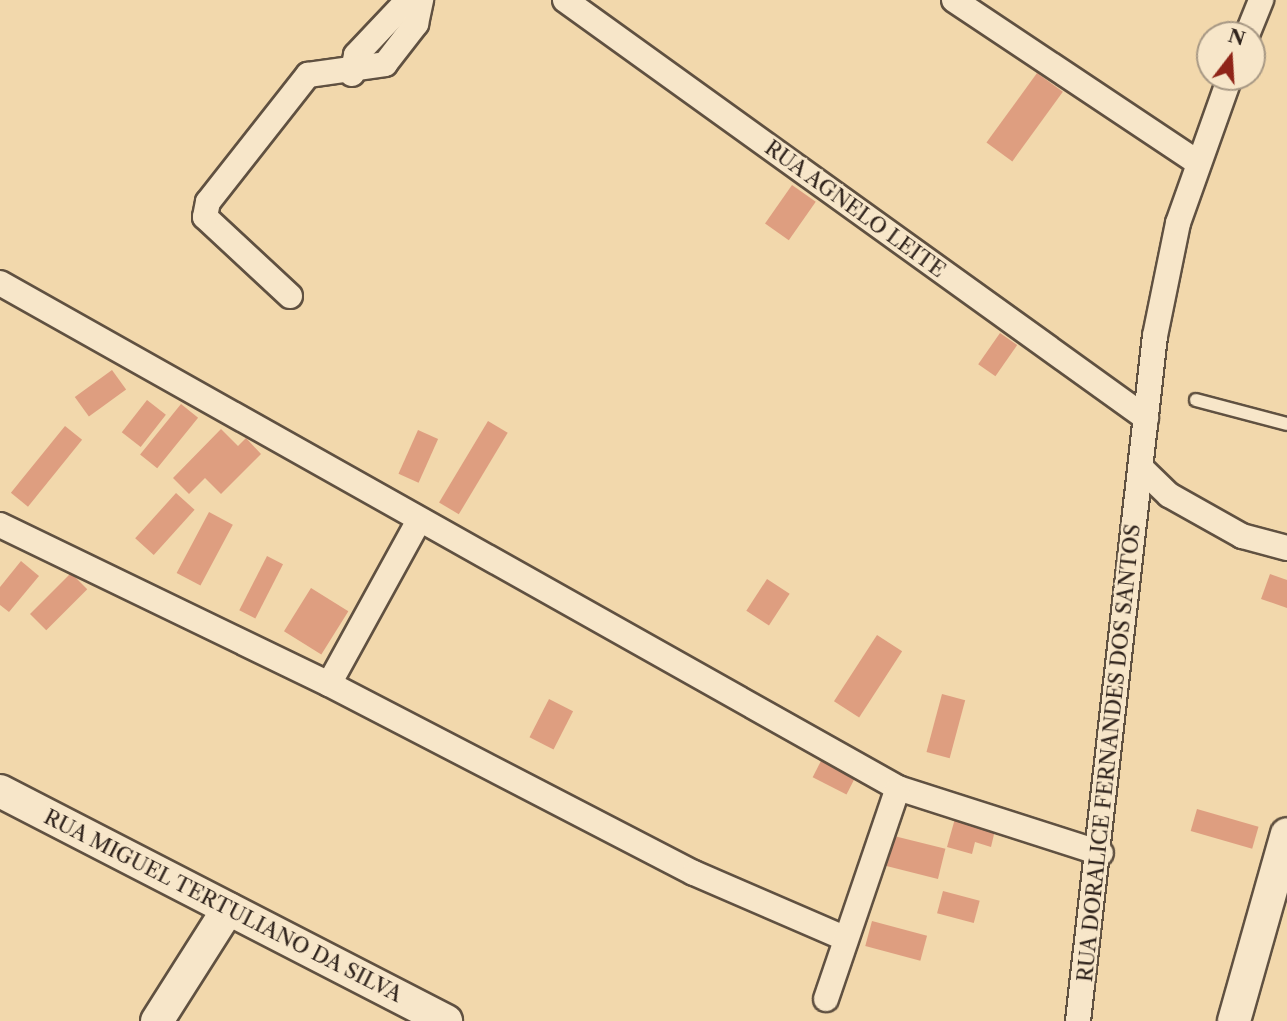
<!DOCTYPE html>
<html>
<head>
<meta charset="utf-8">
<style>
  body { margin:0 }
  #map { position:relative; width:1287px; height:1021px; overflow:hidden; background:#f2d8ac; font-family:"Libre Caslon Text",serif }
  div>[style] { position:absolute }
  [style*='--x'] { left:calc(var(--x)*1px); top:calc(var(--y)*1px); width:calc(var(--w)*1px); rotate:calc(var(--a)*1deg) }
  .building>* { inset:0; background:#de9e80; transform-origin:0 0 }
  .roads { filter:drop-shadow(2px 0 #605141) drop-shadow(-2px 0 #605141) drop-shadow(0 2px #605141) drop-shadow(0 -2px #605141) }
  .service>* { height:12px; margin:-6px; padding:0 6px; transform-origin:6px; border-radius:6px; background:#f7e6c9 }
  .minor>* { height:24px; margin:-12px; padding:0 12px; transform-origin:12px; border-radius:12px; background:#f7e6c9 }
  .tertiary>* { height:32px; margin:-16px; padding:0 16px; transform-origin:16px; border-radius:16px; background:#f7e6c9 }
  span { translate:-50% -50%; white-space:nowrap; text-align:center; line-height:1.15; -webkit-text-stroke:5px #f7e6c9; paint-order:stroke }
  .street-label { font-size:21px; color:#30241d }
  .north { position:absolute; left:1196px; top:21px; width:70px; height:70px; box-sizing:border-box; background:#f7e6c9; border:2px solid #a79884; border-radius:50%; rotate:17deg; font-size:19px; font-weight:700; line-height:28px; text-align:center; color:#30241d }
  .north::after { content:''; display:block; margin:auto; width:24px; height:32px; background:#8f2418; clip-path:polygon(50% 0,100% 100%,50% 72%,0 100%) }
</style>
</head>
<body>
<div id="map">
  <div class="building">
    <div style="left:1037px;top:73px;width:32px;height:86px;rotate:36deg"></div>
    <div style="left:792px;top:185px;width:29px;height:47px;rotate:35deg"></div>
    <div style="left:1000px;top:333px;width:21px;height:38px;rotate:35deg"></div>
    <div style="left:112px;top:370px;width:24px;height:46px;rotate:54deg"></div>
    <div style="left:147px;top:400px;width:24px;height:41px;rotate:38deg"></div>
    <div style="left:181px;top:404px;width:22px;height:65px;rotate:39deg"></div>
    <div style="left:488px;top:421px;width:23px;height:95px;rotate:31deg"></div>
    <div style="left:65px;top:426px;width:22px;height:86px;rotate:39deg"></div>
    <div style="clip-path:polygon(221px 429px,238px 446px,246px 438px,261px 454px,221px 494px,205px 478px,189px 494px,173px 478px)"></div>
    <div style="left:418px;top:430px;width:22px;height:48px;rotate:24deg"></div>
    <div style="left:176px;top:493px;width:25px;height:61px;rotate:42deg"></div>
    <div style="left:209px;top:512px;width:27px;height:69px;rotate:28deg"></div>
    <div style="left:267px;top:556px;width:18px;height:61px;rotate:27deg"></div>
    <div style="clip-path:polygon(21px 561px,39px 576px,9px 612px,0 605px,0 587px)"></div>
    <div style="left:71px;top:573px;width:23px;height:58px;rotate:45deg"></div>
    <div style="clip-path:polygon(1270px 574px,1287px 580px,1287px 608px,1261px 599px)"></div>
    <div style="left:767px;top:579px;width:27px;height:38px;rotate:33deg"></div>
    <div style="left:311px;top:588px;width:44px;height:51px;rotate:32deg"></div>
    <div style="left:877px;top:635px;width:30px;height:79px;rotate:33deg"></div>
    <div style="left:942px;top:694px;width:24px;height:60px;rotate:15deg"></div>
    <div style="left:549px;top:699px;width:27px;height:43px;rotate:27deg"></div>
    <div style="left:824px;top:755px;width:38px;height:25px;rotate:27deg"></div>
    <div style="left:1197px;top:809px;width:64px;height:23px;rotate:16deg"></div>
    <div style="clip-path:polygon(956px 815px,996px 826px,991px 847px,975px 842px,972px 854px,947px 847px)"></div>
    <div style="left:894px;top:836px;width:53px;height:31px;rotate:14deg"></div>
    <div style="left:943px;top:891px;width:38px;height:23px;rotate:15deg"></div>
    <div style="left:872px;top:921px;width:57px;height:26px;rotate:15deg"></div>
  </div>
  <div class="roads">
    <div class="service">
      <div style="--x:1196;--y:400;--w:94;--a:14.8"></div>
    </div>
    <div class="minor">
      <div style="--x:565;--y:0;--w:716;--a:35.73"></div>
      <div style="--x:954;--y:0;--w:292;--a:33.7"></div>
      <div style="--x:1247;--y:35;--w:38;--a:-68"></div>
      <div style="--x:352;--y:74;--w:19;--a:-78"></div>
      <div style="--x:356;--y:55;--w:76;--a:-46.6"></div>
      <div style="--x:0;--y:283;--w:1030;--a:29.35"></div>
      <div style="--x:898;--y:788;--w:213;--a:17.8"></div>
      <div style="--x:290;--y:296;--w:116;--a:-137.1"></div>
      <div style="--x:205;--y:217;--w:15;--a:-79"></div>
      <div style="--x:208;--y:202;--w:162;--a:-51.8"></div>
      <div style="--x:308;--y:75;--w:78;--a:-8.1"></div>
      <div style="--x:385;--y:64;--w:51;--a:-52.2"></div>
      <div style="--x:416;--y:24;--w:25;--a:-78"></div>
      <div style="--x:1141;--y:468;--w:39;--a:44"></div>
      <div style="--x:1169;--y:495;--w:84;--a:29.3"></div>
      <div style="--x:1242;--y:536;--w:47;--a:14.9"></div>
      <div style="--x:0;--y:525;--w:365;--a:25.8"></div>
      <div style="--x:329;--y:684;--w:411;--a:27.4"></div>
      <div style="--x:694;--y:873;--w:163;--a:23.4"></div>
      <div style="--x:329;--y:684;--w:185;--a:-61.2"></div>
      <div style="--x:826;--y:999;--w:223;--a:-71.2"></div>
      <div style="--x:1078;--y:1021;--w:689;--a:-83.59"></div>
      <div style="--x:1155;--y:336;--w:115;--a:-78.5"></div>
      <div style="--x:1178;--y:223;--w:155;--a:-70.4"></div>
    </div>
    <div class="tertiary">
      <div style="--x:0;--y:791;--w:502;--a:27.28"></div>
      <div style="--x:157;--y:1021;--w:133;--a:-57.6"></div>
      <div style="--x:1234;--y:1021;--w:194;--a:-74.2"></div>
    </div>
  </div>
  <div class="street-label">
    <span style="left:855px;top:209px;rotate:36deg">RUA AGNELO LEITE</span>
    <span style="left:1109px;top:753px;rotate:-84deg">RUA DORALICE FERNANDES DOS SANTOS</span>
    <span style="left:223px;top:906px;rotate:27deg">RUA MIGUEL TERTULIANO DA SILVA</span>
  </div>
  <div class="north">N</div>
</div>
</body>
</html>
